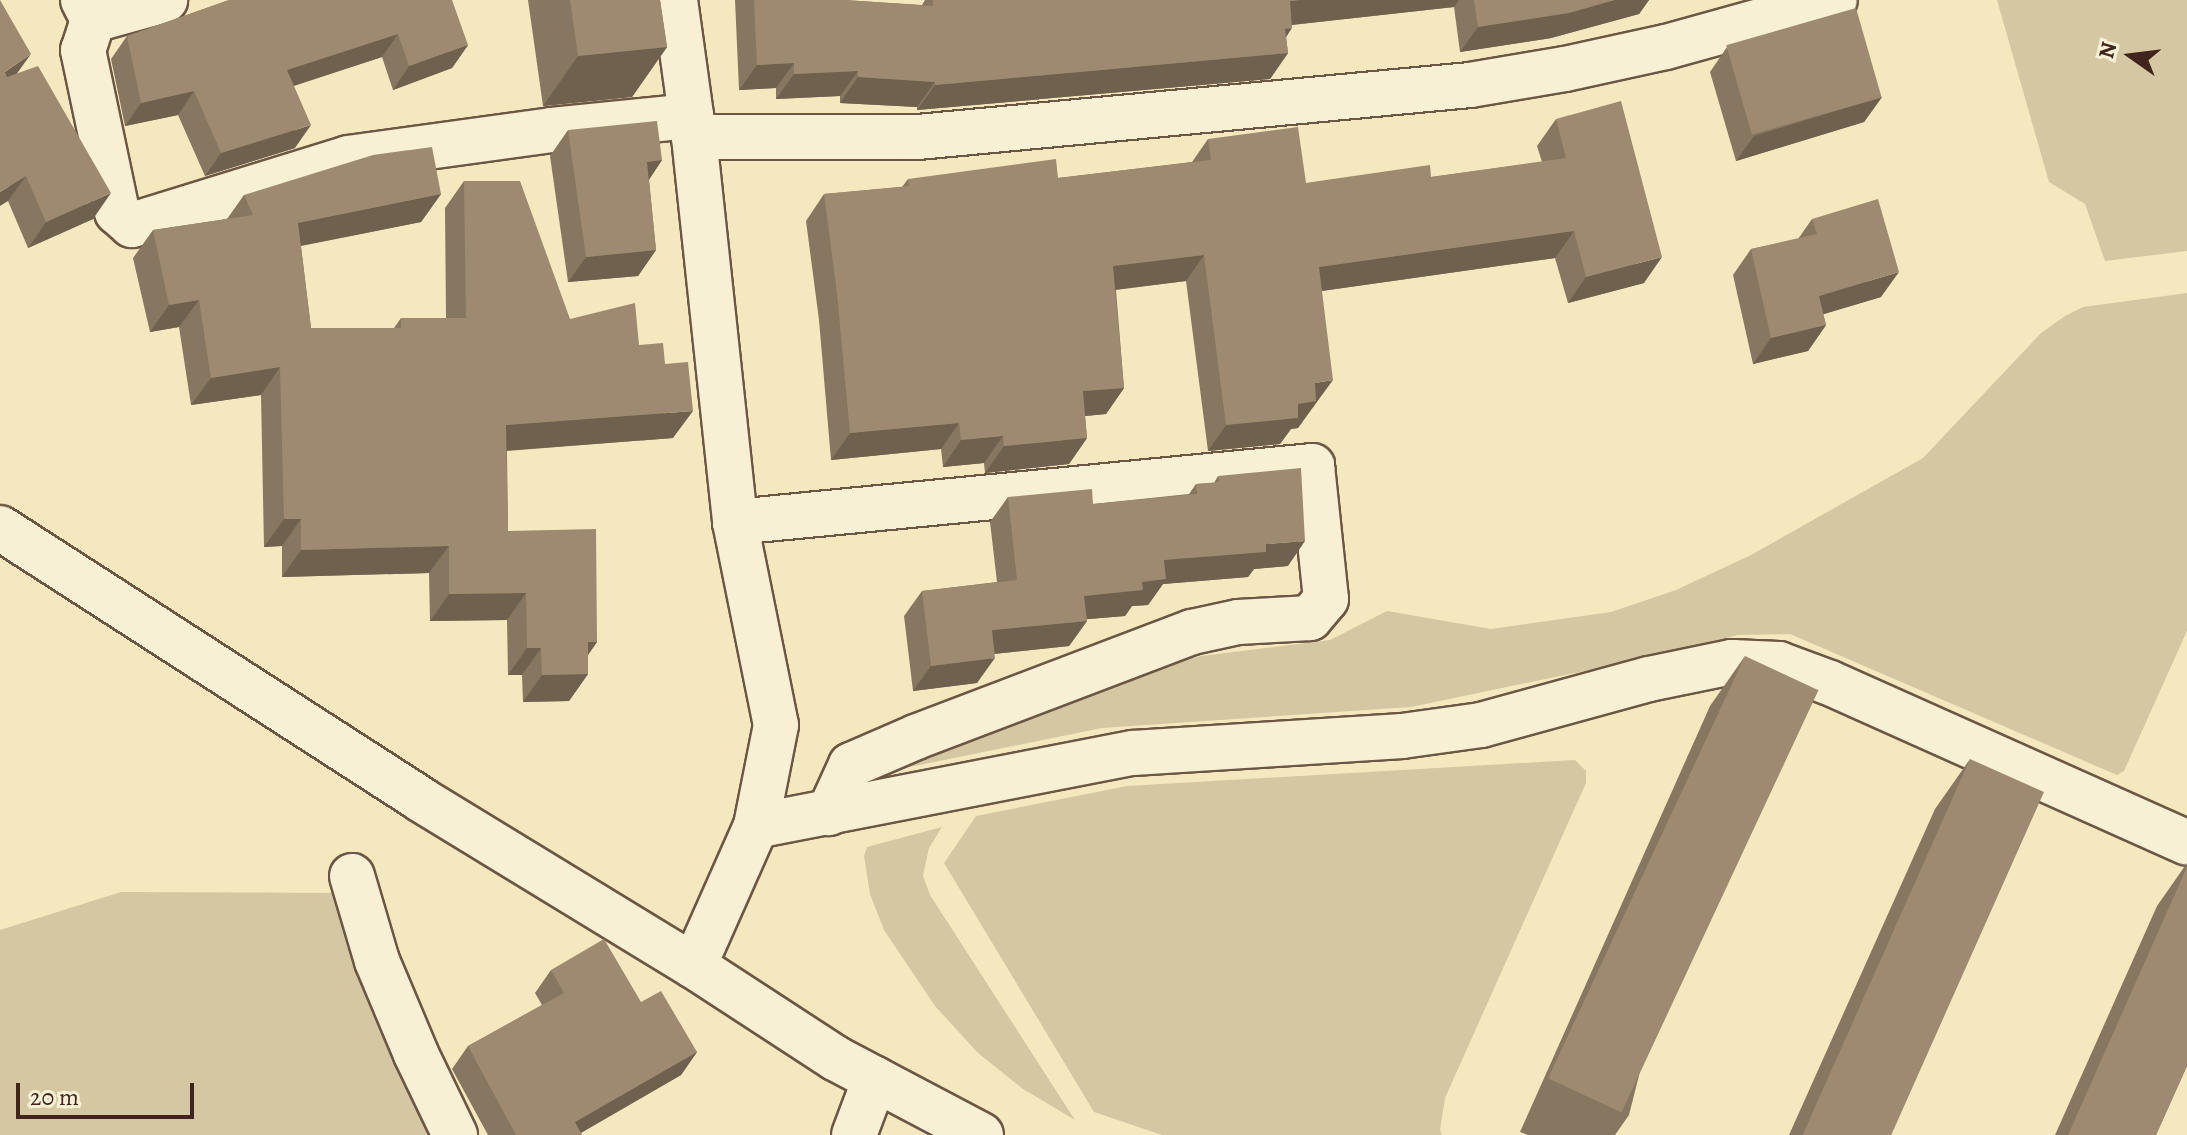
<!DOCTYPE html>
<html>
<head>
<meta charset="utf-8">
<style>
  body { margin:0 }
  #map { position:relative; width:2187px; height:1135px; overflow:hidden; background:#f5e8bf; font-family:Alegreya,serif }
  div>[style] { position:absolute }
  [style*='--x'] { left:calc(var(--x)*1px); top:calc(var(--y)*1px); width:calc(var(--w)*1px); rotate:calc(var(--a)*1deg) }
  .green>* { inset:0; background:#d6c7a3 }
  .roads { filter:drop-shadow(2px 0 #6c5644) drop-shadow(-2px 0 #6c5644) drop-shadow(0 2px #6c5644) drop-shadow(0 -2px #6c5644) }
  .minor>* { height:44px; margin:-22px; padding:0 22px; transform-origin:22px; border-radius:22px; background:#f8f0d5 }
  .wall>* { inset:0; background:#887760 }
  .shaded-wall>* { inset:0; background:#6f614e }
  .building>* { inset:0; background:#9e8a70; transform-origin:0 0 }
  span { translate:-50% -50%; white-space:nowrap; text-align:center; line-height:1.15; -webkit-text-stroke:8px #f8f0d5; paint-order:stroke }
  .north { position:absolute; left:2091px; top:16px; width:80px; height:80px; -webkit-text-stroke:6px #f8f0d5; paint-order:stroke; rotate:284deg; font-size:22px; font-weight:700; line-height:32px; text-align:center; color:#3f251b }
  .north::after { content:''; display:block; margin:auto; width:28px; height:36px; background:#3f251b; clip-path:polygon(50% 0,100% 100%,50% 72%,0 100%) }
  .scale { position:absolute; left:16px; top:1083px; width:178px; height:36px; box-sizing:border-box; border:4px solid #3f251b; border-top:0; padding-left:10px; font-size:24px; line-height:28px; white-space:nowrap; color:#3f251b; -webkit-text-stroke:6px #f8f0d5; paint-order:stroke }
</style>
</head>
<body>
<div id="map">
  <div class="green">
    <div style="clip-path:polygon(1997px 0,2187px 0,2187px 251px,2105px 261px,2085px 204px,2049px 182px)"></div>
    <div style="clip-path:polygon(2187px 293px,2187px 631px,2124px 771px,2117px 775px,1790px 634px,1738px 635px,1647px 658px,1411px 707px,1102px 728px,870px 775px,1143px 672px,1201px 656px,1330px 640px,1387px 611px,1491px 629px,1611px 612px,1676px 590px,1751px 555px,1923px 458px,2041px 333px,2065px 316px,2083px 307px)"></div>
    <div style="clip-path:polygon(1575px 760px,1586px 771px,1586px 783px,1445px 1098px,1440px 1130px,1442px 1135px,1162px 1135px,1094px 1112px,944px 863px,976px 816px,1127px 786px)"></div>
    <div style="clip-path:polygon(942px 827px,929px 848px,923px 876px,930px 895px,1075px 1120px,1023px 1089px,978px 1053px,935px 1006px,884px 930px,870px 894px,864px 856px,867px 847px)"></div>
    <div style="clip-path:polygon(121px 892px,342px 893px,434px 1135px,0 1135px,0 930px)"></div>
  </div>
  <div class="roads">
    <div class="minor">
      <div style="--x:83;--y:0;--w:22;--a:63"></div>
      <div style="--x:93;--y:20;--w:75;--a:-15.5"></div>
      <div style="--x:675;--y:0;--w:138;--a:82.1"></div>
      <div style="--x:694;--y:137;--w:387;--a:83.9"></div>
      <div style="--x:735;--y:522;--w:207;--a:78.6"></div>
      <div style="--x:776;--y:725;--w:103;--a:101.2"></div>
      <div style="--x:756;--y:826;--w:153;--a:113.9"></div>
      <div style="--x:93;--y:20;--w:32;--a:108"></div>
      <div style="--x:83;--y:50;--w:166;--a:78.1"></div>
      <div style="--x:117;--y:212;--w:20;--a:41"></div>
      <div style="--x:132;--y:225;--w:226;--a:-17.2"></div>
      <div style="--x:348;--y:158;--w:206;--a:-7.8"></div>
      <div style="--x:552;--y:130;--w:140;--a:-5.8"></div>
      <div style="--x:694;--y:137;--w:224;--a:0"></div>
      <div style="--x:918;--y:137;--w:554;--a:-5.38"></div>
      <div style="--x:1470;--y:85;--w:96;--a:-9.6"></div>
      <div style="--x:1565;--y:69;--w:103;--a:-12.3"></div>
      <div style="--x:1666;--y:47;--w:175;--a:-15.5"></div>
      <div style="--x:735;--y:522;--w:580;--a:-5.54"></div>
      <div style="--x:1312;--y:466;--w:134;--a:84"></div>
      <div style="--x:1326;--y:599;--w:25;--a:130"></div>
      <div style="--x:1310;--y:618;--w:72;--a:176.8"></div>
      <div style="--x:1238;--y:622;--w:47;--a:167.7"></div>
      <div style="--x:1192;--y:632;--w:295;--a:159.2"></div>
      <div style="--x:916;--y:737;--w:71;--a:156.7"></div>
      <div style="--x:851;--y:765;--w:53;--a:114.6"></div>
      <div style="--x:0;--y:528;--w:500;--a:32.8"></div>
      <div style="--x:420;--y:799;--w:321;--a:31.4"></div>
      <div style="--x:694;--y:966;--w:168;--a:33.1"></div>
      <div style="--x:835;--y:1058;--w:165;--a:27.8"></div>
      <div style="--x:756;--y:826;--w:384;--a:-11"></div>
      <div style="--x:1133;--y:753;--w:270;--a:-3.6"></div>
      <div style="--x:1402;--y:736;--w:80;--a:-7.9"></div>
      <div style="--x:1481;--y:725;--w:174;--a:-15.3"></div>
      <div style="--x:1649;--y:679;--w:85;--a:-11.6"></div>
      <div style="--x:1732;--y:662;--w:47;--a:2.4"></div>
      <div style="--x:1779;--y:664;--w:54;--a:20.4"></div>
      <div style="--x:1830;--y:683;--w:391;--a:24.1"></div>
      <div style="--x:352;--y:876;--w:89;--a:73.6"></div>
      <div style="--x:377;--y:961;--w:101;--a:67.2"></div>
      <div style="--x:416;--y:1054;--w:90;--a:64.3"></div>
      <div style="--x:854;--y:1135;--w:60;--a:-69.4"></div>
    </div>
  </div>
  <div class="wall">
    <div style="clip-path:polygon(229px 0,468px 45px,452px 68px,393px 90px,382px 57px,294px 86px,295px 148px,205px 176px,178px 115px,125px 126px,111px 59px,127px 36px)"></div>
    <div style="clip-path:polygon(528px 0,660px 0,667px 47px,632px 97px,543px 106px)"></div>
    <div style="clip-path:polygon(735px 0,844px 0,922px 5px,925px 0,1649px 0,1639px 14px,1551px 38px,1460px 52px,1454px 7px,1292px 25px,1286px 37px,1288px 53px,1270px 79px,917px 110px,917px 107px,840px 103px,840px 96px,776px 99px,776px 88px,739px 90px)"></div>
    <div style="clip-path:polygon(1727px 47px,1882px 97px,1864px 122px,1736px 161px,1710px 72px)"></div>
    <div style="clip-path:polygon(18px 73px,93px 219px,28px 248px,8px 201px)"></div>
    <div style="clip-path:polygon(1556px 119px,1644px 283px,1568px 303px,1555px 258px,1322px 291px,1314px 407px,1312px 407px,1298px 428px,1291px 429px,1280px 444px,1208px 451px,1186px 281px,1116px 290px,1124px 388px,1106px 414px,1085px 416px,1087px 438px,1069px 464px,985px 473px,984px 463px,943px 467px,941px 449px,831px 460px,819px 320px,806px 221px,824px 194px,902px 187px,908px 179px,1058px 178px,1192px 162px,1208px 139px,1306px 183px,1431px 177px,1542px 162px,1537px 146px)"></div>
    <div style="clip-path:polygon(568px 130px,662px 160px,649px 179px,656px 250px,638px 276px,568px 282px,550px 156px)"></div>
    <div style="clip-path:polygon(464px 181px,570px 319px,639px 345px,673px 438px,507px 451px,508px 531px,597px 642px,588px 655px,588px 674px,569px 701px,523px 702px,522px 675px,508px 675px,507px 620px,430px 621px,429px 573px,282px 577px,282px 546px,264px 547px,261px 395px,191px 405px,179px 327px,150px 332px,133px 258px,153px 230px,227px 219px,244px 195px,441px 194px,421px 222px,301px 246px,311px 328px,394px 328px,401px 318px,446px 318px,445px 208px)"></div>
    <div style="clip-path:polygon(1812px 219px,1881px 297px,1823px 314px,1826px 325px,1808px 351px,1753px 364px,1733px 275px,1751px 249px,1798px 239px)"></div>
    <div style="clip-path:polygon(1218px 476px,1288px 566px,1254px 569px,1248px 577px,1163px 584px,1148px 605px,1132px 606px,1125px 616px,1087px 619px,1087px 621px,1069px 646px,994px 654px,977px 683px,913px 691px,904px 616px,922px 591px,997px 582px,990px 522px,1008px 497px,1093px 504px,1189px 494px,1196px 484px,1214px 483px)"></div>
    <div style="clip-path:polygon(1745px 656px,1629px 1115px,1615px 1135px,1528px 1135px,1520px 1132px,1710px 706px)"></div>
    <div style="clip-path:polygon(1970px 759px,1890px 1135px,1789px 1135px,1935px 809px)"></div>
    <div style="clip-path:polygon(2187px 863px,2187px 1066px,2156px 1135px,2055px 1135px,2157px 906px)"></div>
    <div style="clip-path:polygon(551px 970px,697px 1052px,681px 1075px,581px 1133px,582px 1135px,488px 1135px,452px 1069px,468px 1046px,542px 1005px,535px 993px)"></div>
  </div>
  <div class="shaded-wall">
    <div style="clip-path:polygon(1301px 0,1459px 0,1454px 7px,1272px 27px,1290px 1px)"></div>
    <div style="clip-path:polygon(1615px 0,1649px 0,1639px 14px,1551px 38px,1460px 52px,1478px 27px)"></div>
    <div style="clip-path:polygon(1292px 28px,1275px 54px,1285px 29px)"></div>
    <div style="clip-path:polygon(398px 34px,382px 57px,271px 93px,287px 70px)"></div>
    <div style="clip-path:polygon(468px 45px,452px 68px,393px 90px,409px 66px)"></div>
    <div style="clip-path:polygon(667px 47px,632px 97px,543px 106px,578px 56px)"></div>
    <div style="clip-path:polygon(1288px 53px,1270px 79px,917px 110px,935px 85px)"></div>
    <div style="clip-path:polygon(31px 54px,13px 79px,0 88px,5px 72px)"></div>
    <div style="clip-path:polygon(794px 63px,776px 88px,739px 90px,757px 65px)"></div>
    <div style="clip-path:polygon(858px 71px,840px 96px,776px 99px,794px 74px)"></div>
    <div style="clip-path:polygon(858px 77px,935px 82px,917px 107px,840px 103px)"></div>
    <div style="clip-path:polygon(194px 91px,178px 115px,125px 126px,141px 103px)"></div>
    <div style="clip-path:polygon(1882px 97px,1864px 122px,1736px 161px,1754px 136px)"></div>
    <div style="clip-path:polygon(311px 125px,295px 148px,205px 176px,221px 153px)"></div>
    <div style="clip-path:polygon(662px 160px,645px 186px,647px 162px)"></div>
    <div style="clip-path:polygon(26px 176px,8px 201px,0 206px,0 192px)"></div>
    <div style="clip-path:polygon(111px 193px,93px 219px,28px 248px,46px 222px)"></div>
    <div style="clip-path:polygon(441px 194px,421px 222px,279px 250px,298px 223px)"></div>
    <div style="clip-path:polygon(1574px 231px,1555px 258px,1300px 294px,1319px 267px)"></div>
    <div style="clip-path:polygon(656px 250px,638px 276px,568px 282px,586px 257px)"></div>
    <div style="clip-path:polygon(1204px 255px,1186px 281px,1095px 292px,1113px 266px)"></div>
    <div style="clip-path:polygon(1662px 257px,1644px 283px,1568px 303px,1586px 277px)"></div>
    <div style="clip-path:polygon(1899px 272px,1881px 297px,1801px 321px,1819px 296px)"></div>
    <div style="clip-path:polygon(199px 300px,179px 327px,150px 332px,169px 305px)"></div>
    <div style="clip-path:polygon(1826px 325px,1808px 351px,1753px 364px,1771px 338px)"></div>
    <div style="clip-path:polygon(280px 367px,261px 395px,191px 405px,211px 378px)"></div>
    <div style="clip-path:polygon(1333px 380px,1298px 428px,1291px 429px,1280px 444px,1208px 451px,1226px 425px,1298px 404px,1315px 383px)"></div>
    <div style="clip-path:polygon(1124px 388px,1106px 414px,1064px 418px,1083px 391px)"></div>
    <div style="clip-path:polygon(693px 411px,673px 438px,487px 452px,506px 425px)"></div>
    <div style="clip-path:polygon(959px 423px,941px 449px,831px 460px,850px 433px)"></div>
    <div style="clip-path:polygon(1003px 436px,984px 463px,943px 467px,961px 440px)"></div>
    <div style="clip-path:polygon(1087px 438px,1069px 464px,985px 473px,1004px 446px)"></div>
    <div style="clip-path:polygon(284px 519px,301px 519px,282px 546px,264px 547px)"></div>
    <div style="clip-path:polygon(1305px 541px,1288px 566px,1254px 569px,1248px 577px,1163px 584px,1148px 605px,1132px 606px,1125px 616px,1066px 621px,1084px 596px,1142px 582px,1164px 560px,1266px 544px)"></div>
    <div style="clip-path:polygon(449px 546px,429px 573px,282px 577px,301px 550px)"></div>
    <div style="clip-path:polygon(526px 593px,507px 620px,430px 621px,449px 594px)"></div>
    <div style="clip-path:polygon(1087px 621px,1069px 646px,974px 656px,992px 630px)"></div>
    <div style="clip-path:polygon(588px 642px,597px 642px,578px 669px)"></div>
    <div style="clip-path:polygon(527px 648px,541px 648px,522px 675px,508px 675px)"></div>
    <div style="clip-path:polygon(995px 658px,977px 683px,913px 691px,931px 666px)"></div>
    <div style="clip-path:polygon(588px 674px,569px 701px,523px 702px,542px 675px)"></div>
    <div style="clip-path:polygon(697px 1052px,681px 1075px,577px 1135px,575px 1122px)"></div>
  </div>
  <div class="building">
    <div style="clip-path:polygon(0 0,31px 54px,5px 72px,7px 77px,38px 66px,111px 193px,46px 222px,26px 176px,0 192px)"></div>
    <div style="clip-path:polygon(229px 0,452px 0,468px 45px,409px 66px,398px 34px,287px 70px,311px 125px,221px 153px,194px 91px,141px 103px,127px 36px)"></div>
    <div style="clip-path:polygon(570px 0,660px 0,667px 47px,578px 56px)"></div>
    <div style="clip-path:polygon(754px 0,844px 0,933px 6px,933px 0,1301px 0,1290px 1px,1292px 28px,1285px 29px,1288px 53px,935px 85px,935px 82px,858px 77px,858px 71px,794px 74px,794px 63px,757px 65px)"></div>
    <div style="clip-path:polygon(1474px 0,1615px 0,1569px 13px,1478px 27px)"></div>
    <div style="left:1856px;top:8px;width:93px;height:135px;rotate:74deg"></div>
    <div style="clip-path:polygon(1621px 101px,1662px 257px,1586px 277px,1574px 231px,1319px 267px,1333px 380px,1315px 383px,1316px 401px,1298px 404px,1298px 418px,1226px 425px,1204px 255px,1113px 266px,1124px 388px,1083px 391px,1087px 438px,1004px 446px,1003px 436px,961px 440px,959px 423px,850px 433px,837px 293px,824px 194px,909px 186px,908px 179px,1056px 159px,1058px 178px,1211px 160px,1208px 139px,1298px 127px,1306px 183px,1430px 165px,1431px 177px,1566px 158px,1556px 119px)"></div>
    <div style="clip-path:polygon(657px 121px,662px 160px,647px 162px,656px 250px,586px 257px,568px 130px)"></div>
    <div style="clip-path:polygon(432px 147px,441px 194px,298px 223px,311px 328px,401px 328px,401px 318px,466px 318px,464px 181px,520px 181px,570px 319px,635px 303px,639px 345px,663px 343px,665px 364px,688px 362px,693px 411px,506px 425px,508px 531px,596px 529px,597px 642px,588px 642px,588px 674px,542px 675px,541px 648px,527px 648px,526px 593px,449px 594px,449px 546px,301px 550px,301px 519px,284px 519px,280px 367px,211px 378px,199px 300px,169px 305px,153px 230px,253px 215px,244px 195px,373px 155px)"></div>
    <div style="clip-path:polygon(1878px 199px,1899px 272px,1819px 296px,1826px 325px,1771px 338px,1751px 249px,1817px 234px,1812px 219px)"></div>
    <div style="clip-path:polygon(1301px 468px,1305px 541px,1266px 544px,1266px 552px,1164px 560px,1166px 579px,1142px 582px,1143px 590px,1084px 596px,1087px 621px,992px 630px,995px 658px,931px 666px,922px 591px,1017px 580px,1008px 497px,1092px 489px,1093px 504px,1197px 494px,1196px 484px,1219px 482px,1218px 476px)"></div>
    <div style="left:1745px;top:656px;width:81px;height:466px;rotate:25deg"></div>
    <div style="left:1970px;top:759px;width:81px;height:412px;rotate:24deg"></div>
    <div style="clip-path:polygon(2187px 867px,2187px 1066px,2156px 1135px,2068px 1135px)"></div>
    <div style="clip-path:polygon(604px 939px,641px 1002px,661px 991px,697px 1052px,575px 1122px,582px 1135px,516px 1135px,468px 1046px,564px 993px,551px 970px)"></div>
  </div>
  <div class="north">N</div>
  <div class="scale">20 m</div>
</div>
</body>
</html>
